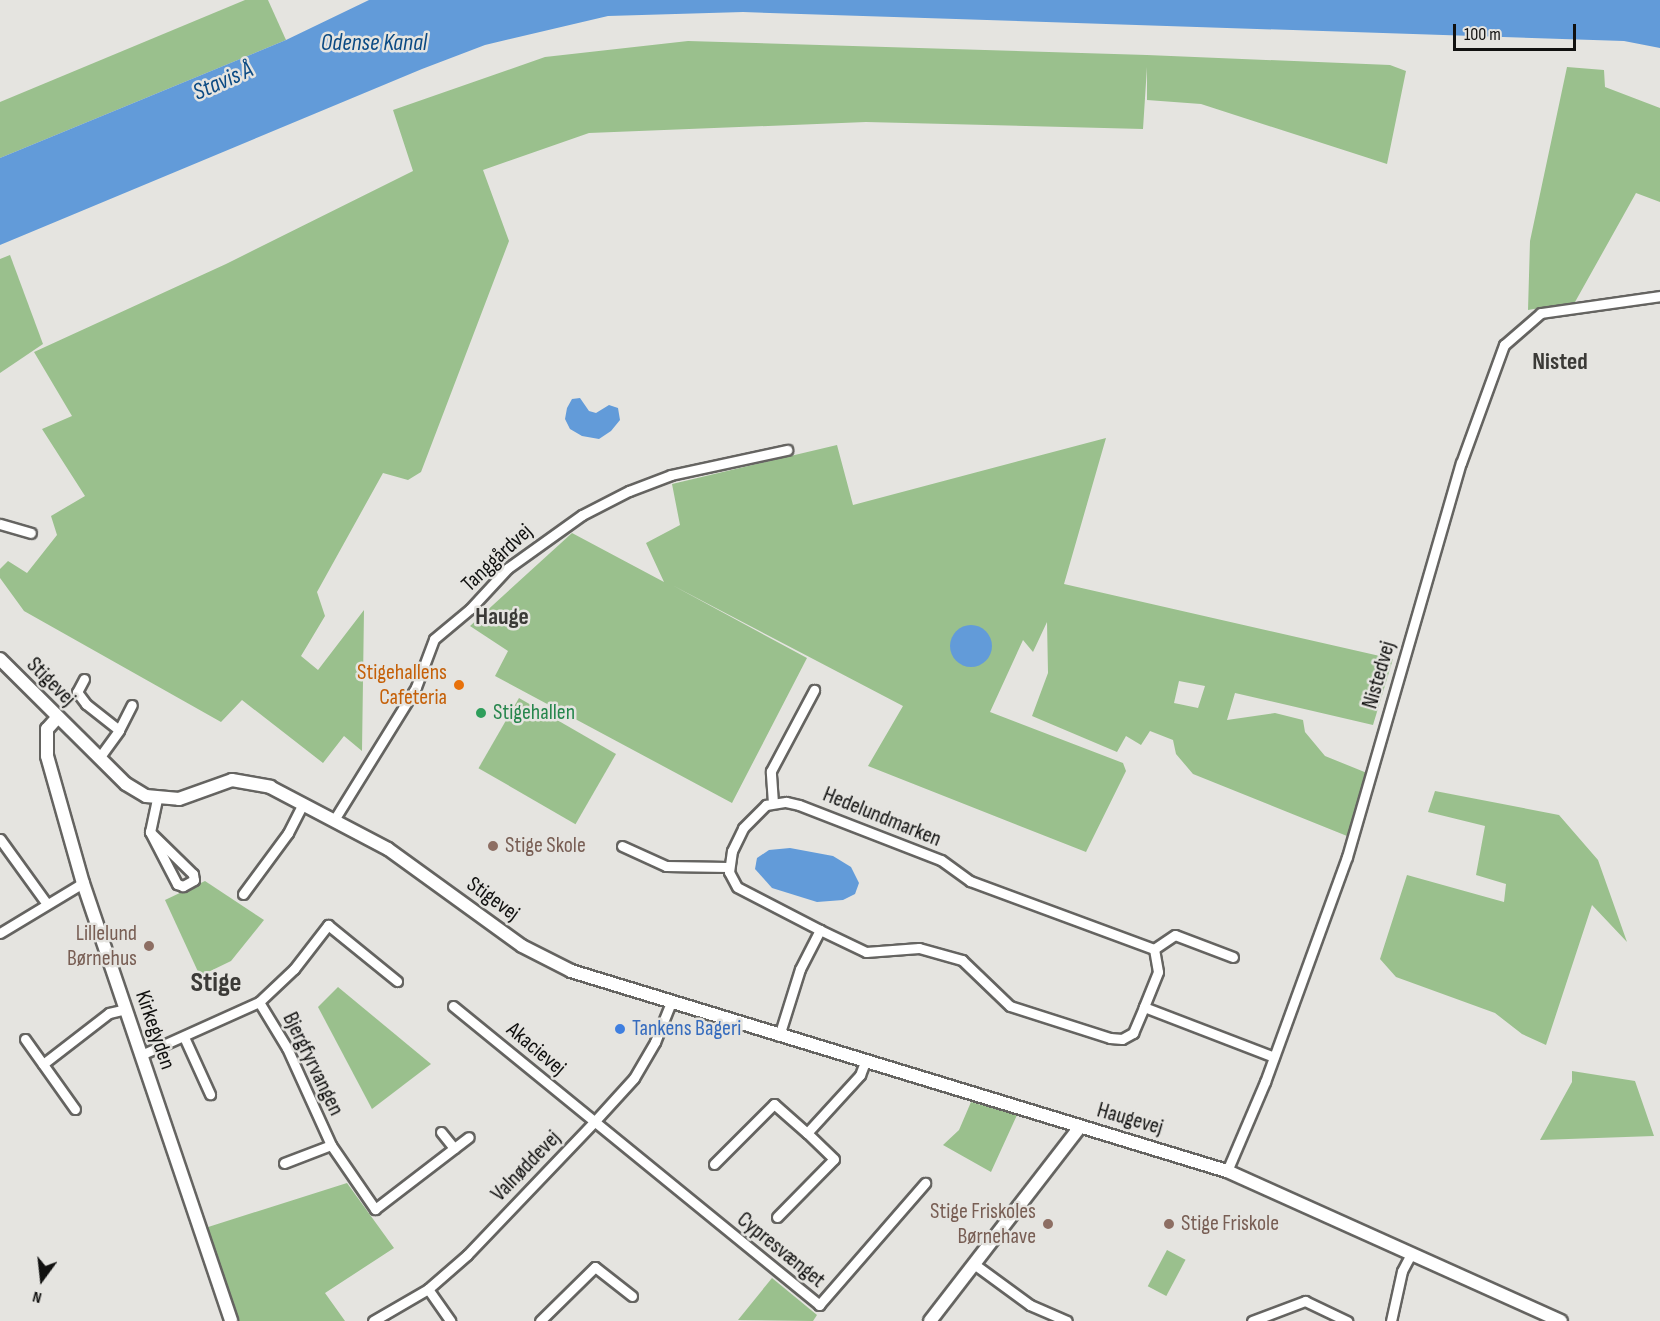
<!DOCTYPE html>
<html>
<head>
<meta charset="utf-8">
<style>
  body { margin:0 }
  #map { position:relative; width:1660px; height:1321px; overflow:hidden; background:#e5e4e0; font-family:"Sofia Sans Condensed",sans-serif }
  div>[style] { position:absolute }
  [style*='--x'] { left:calc(var(--x)*1px); top:calc(var(--y)*1px); width:calc(var(--w)*1px); rotate:calc(var(--a)*1deg) }
  .green>* { inset:0; background:#9ac08d; transform-origin:0 0 }
  .water>* { inset:0; background:#629bd9 }
  .round { border-radius:50% }
  .roads { filter:drop-shadow(2px 0 #656461) drop-shadow(-2px 0 #656461) drop-shadow(0 2px #656461) drop-shadow(0 -2px #656461) }
  .minor>* { height:9px; margin:-4.5px; padding:0 4.5px; transform-origin:4.5px; border-radius:4.5px; background:#fff }
  .tertiary>* { height:12px; margin:-6px; padding:0 6px; transform-origin:6px; border-radius:6px; background:#fff }
  .dots>* { width:16px; height:16px; translate:-50% -50%; box-sizing:border-box; border:3px solid #e5e4e0; border-radius:50% }
  span { translate:-50% -50%; white-space:nowrap; text-align:center; line-height:1.15; -webkit-text-stroke:5px #e5e4e0; paint-order:stroke }
  .street-label { font-size:22px; color:#111110 }
  .food-label { font-size:22px; color:#c56008 }
  .right { translate:-100% -50%; text-align:right }
  .leisure-label { font-size:22px; color:#27864d }
  .left { translate:0 -50%; text-align:left }
  .education-label { font-size:22px; color:#785e54 }
  .shop-label { font-size:22px; color:#366cbe }
  .water-label { font-size:24px; color:#0b4a83; font-style:italic }
  .neighbourhood-label { font-size:24px; color:#3b3a37; font-weight:700 }
  .district-label { font-size:28px; color:#3b3a37; font-weight:700 }
  .north { position:absolute; left:12px; top:1249px; width:60px; height:60px; -webkit-text-stroke:4px #e5e4e0; paint-order:stroke; rotate:195deg; font-size:16px; font-weight:700; line-height:24px; text-align:center; color:#111110 }
  .north::after { content:''; display:block; margin:auto; width:21px; height:27px; background:#111110; clip-path:polygon(50% 0,100% 100%,50% 72%,0 100%) }
  .scale { position:absolute; left:1453px; top:24px; width:123px; height:27px; box-sizing:border-box; border:3px solid #111110; border-top:0; padding-left:8px; font-size:18px; line-height:21px; white-space:nowrap; color:#111110; -webkit-text-stroke:4px #e5e4e0; paint-order:stroke }
</style>
</head>
<body>
<div id="map">
  <div class="green">
    <div style="clip-path:polygon(245px 0,268px 0,286px 40px,0 158px,0 102px)"></div>
    <div style="clip-path:polygon(688px 41px,1147px 55px,1390px 65px,1406px 71px,1387px 164px,1201px 104px,1147px 100px,1147px 67px,1143px 129px,866px 122px,589px 133px,483px 170px,509px 241px,421px 472px,408px 480px,383px 473px,317px 592px,325px 616px,301px 656px,318px 670px,364px 610px,362px 751px,344px 736px,323px 763px,242px 700px,221px 722px,24px 611px,0 578px,0 569px,8px 561px,27px 573px,57px 535px,51px 516px,85px 496px,42px 429px,72px 416px,34px 352px,226px 264px,413px 171px,393px 110px,545px 57px)"></div>
    <div style="clip-path:polygon(1567px 67px,1604px 70px,1605px 87px,1660px 108px,1660px 202px,1636px 193px,1575px 302px,1528px 310px,1530px 241px)"></div>
    <div style="clip-path:polygon(10px 255px,43px 344px,0 373px,0 259px)"></div>
    <div style="clip-path:polygon(evenodd,1106px 438px,1064px 584px,1393px 659px,1373px 725px,1235px 693px,1227px 720px,1275px 713px,1303px 720px,1305px 732px,1325px 756px,1367px 773px,1347px 836px,1193px 774px,1176px 754px,1173px 740px,1150px 731px,1141px 745px,1126px 736px,1117px 752px,1032px 716px,1048px 673px,1047px 622px,1033px 652px,1023px 640px,990px 712px,1123px 763px,1126px 771px,1086px 852px,868px 766px,903px 706px,672px 585px,807px 658px,732px 803px,495px 676px,508px 651px,470px 626px,572px 533px,664px 582px,646px 543px,680px 525px,672px 484px,837px 445px,853px 505px,1106px 438px,1179px 681px,1205px 686px,1198px 708px,1174px 703px,1179px 681px)"></div>
    <div style="left:519px;top:698px;width:112px;height:81px;rotate:30deg"></div>
    <div style="clip-path:polygon(1435px 791px,1559px 815px,1598px 860px,1627px 942px,1592px 905px,1546px 1045px,1522px 1034px,1495px 1013px,1396px 977px,1380px 959px,1407px 875px,1504px 902px,1506px 884px,1476px 875px,1485px 826px,1428px 812px)"></div>
    <div style="clip-path:polygon(205px 881px,264px 920px,231px 961px,200px 976px,165px 900px)"></div>
    <div style="clip-path:polygon(338px 987px,431px 1064px,372px 1109px,318px 1007px)"></div>
    <div style="clip-path:polygon(1572px 1071px,1635px 1081px,1654px 1136px,1540px 1140px,1572px 1082px)"></div>
    <div style="clip-path:polygon(971px 1102px,1017px 1115px,991px 1172px,943px 1145px,959px 1130px)"></div>
    <div style="clip-path:polygon(347px 1183px,394px 1248px,325px 1293px,345px 1321px,239px 1321px,205px 1228px)"></div>
    <div style="left:1167px;top:1250px;width:21px;height:41px;rotate:28deg"></div>
    <div style="clip-path:polygon(772px 1278px,817px 1315px,813px 1321px,738px 1320px)"></div>
  </div>
  <div class="water">
    <div style="clip-path:polygon(369px 0,1660px 0,1660px 48px,1624px 41px,743px 12px,608px 16px,485px 45px,422px 69px,0 245px,0 158px,286px 40px)"></div>
    <div style="clip-path:polygon(580px 398px,589px 411px,596px 413px,609px 405px,618px 408px,620px 420px,611px 431px,599px 439px,582px 436px,570px 429px,565px 419px,567px 408px,572px 399px)"></div>
    <div class="round" style="left:950px;top:625px;width:42px;height:42px"></div>
    <div style="clip-path:polygon(790px 848px,833px 856px,851px 867px,859px 883px,855px 894px,843px 900px,817px 902px,772px 888px,755px 869px,757px 858px,769px 850px)"></div>
  </div>
  <div class="roads">
    <div class="minor">
      <div style="--x:0;--y:524;--w:32;--a:16"></div>
      <div style="--x:84;--y:679;--w:15;--a:118"></div>
      <div style="--x:77;--y:692;--w:15;--a:53"></div>
      <div style="--x:86;--y:704;--w:42;--a:38.2"></div>
      <div style="--x:119;--y:730;--w:28;--a:-63"></div>
      <div style="--x:99;--y:758;--w:34;--a:-54"></div>
      <div style="--x:773;--y:803;--w:32;--a:-94"></div>
      <div style="--x:771;--y:771;--w:92;--a:-62"></div>
      <div style="--x:334;--y:820;--w:156;--a:-58.3"></div>
      <div style="--x:416;--y:687;--w:51;--a:-69.4"></div>
      <div style="--x:434;--y:639;--w:47;--a:-39.8"></div>
      <div style="--x:470;--y:609;--w:56;--a:-47.2"></div>
      <div style="--x:508;--y:568;--w:91;--a:-35.6"></div>
      <div style="--x:582;--y:515;--w:53;--a:-27.1"></div>
      <div style="--x:629;--y:491;--w:45;--a:-20.9"></div>
      <div style="--x:671;--y:475;--w:119;--a:-12.2"></div>
      <div style="--x:150;--y:832;--w:60;--a:44.3"></div>
      <div style="--x:193;--y:874;--w:6;--a:81"></div>
      <div style="--x:194;--y:880;--w:13;--a:151"></div>
      <div style="--x:183;--y:886;--w:6;--a:-162"></div>
      <div style="--x:177;--y:884;--w:59;--a:-117.4"></div>
      <div style="--x:150;--y:832;--w:34;--a:-78"></div>
      <div style="--x:0;--y:839;--w:80;--a:54.1"></div>
      <div style="--x:622;--y:846;--w:48;--a:24.4"></div>
      <div style="--x:666;--y:866;--w:62;--a:0.9"></div>
      <div style="--x:243;--y:894;--w:76;--a:-53.6"></div>
      <div style="--x:288;--y:833;--w:33;--a:-63"></div>
      <div style="--x:820;--y:930;--w:93;--a:-152.6"></div>
      <div style="--x:737;--y:887;--w:17;--a:-118"></div>
      <div style="--x:729;--y:872;--w:21;--a:-82"></div>
      <div style="--x:732;--y:851;--w:25;--a:-64"></div>
      <div style="--x:743;--y:828;--w:33;--a:-45"></div>
      <div style="--x:766;--y:805;--w:20;--a:-9"></div>
      <div style="--x:786;--y:802;--w:13;--a:13"></div>
      <div style="--x:799;--y:805;--w:152;--a:21.2"></div>
      <div style="--x:941;--y:860;--w:36;--a:36"></div>
      <div style="--x:970;--y:881;--w:196;--a:20.3"></div>
      <div style="--x:1154;--y:949;--w:23;--a:80"></div>
      <div style="--x:1158;--y:972;--w:38;--a:112"></div>
      <div style="--x:0;--y:933;--w:97;--a:-31.1"></div>
      <div style="--x:1154;--y:949;--w:25;--a:-34"></div>
      <div style="--x:1175;--y:935;--w:62;--a:20.8"></div>
      <div style="--x:259;--y:1002;--w:54;--a:58.7"></div>
      <div style="--x:287;--y:1048;--w:107;--a:65.6"></div>
      <div style="--x:331;--y:1145;--w:78;--a:55.5"></div>
      <div style="--x:375;--y:1209;--w:118;--a:-37.5"></div>
      <div style="--x:453;--y:1006;--w:473;--a:39.2"></div>
      <div style="--x:819;--y:1305;--w:162;--a:-49"></div>
      <div style="--x:779;--y:1036;--w:70;--a:-72.6"></div>
      <div style="--x:800;--y:969;--w:44;--a:-62.9"></div>
      <div style="--x:820;--y:930;--w:51;--a:25.6"></div>
      <div style="--x:866;--y:952;--w:53;--a:-4.3"></div>
      <div style="--x:919;--y:948;--w:45;--a:15.6"></div>
      <div style="--x:962;--y:960;--w:66;--a:43.8"></div>
      <div style="--x:1010;--y:1006;--w:105;--a:17.7"></div>
      <div style="--x:1110;--y:1038;--w:12;--a:5"></div>
      <div style="--x:1122;--y:1039;--w:13;--a:-29"></div>
      <div style="--x:1133;--y:1033;--w:28;--a:-67"></div>
      <div style="--x:1144;--y:1007;--w:139;--a:21"></div>
      <div style="--x:184;--y:1037;--w:63;--a:65.5"></div>
      <div style="--x:25;--y:1039;--w:86;--a:54.5"></div>
      <div style="--x:141;--y:1055;--w:129;--a:-24.2"></div>
      <div style="--x:259;--y:1002;--w:48;--a:-43.3"></div>
      <div style="--x:294;--y:969;--w:56;--a:-52.3"></div>
      <div style="--x:328;--y:925;--w:89;--a:39.1"></div>
      <div style="--x:43;--y:1064;--w:83;--a:-37.7"></div>
      <div style="--x:109;--y:1013;--w:17;--a:-13"></div>
      <div style="--x:441;--y:1132;--w:21;--a:51"></div>
      <div style="--x:284;--y:1163;--w:50;--a:-21"></div>
      <div style="--x:714;--y:1164;--w:85;--a:-45"></div>
      <div style="--x:774;--y:1104;--w:44;--a:41.3"></div>
      <div style="--x:807;--y:1133;--w:79;--a:-47.6"></div>
      <div style="--x:860;--y:1075;--w:14;--a:-69"></div>
      <div style="--x:1227;--y:1171;--w:97;--a:-66.9"></div>
      <div style="--x:1265;--y:1082;--w:239;--a:-70"></div>
      <div style="--x:1347;--y:857;--w:410;--a:-73.9"></div>
      <div style="--x:1461;--y:463;--w:126;--a:-70"></div>
      <div style="--x:1504;--y:345;--w:49;--a:-40.9"></div>
      <div style="--x:1541;--y:313;--w:120;--a:-8.1"></div>
      <div style="--x:777;--y:1217;--w:81;--a:-45.5"></div>
      <div style="--x:834;--y:1159;--w:37;--a:-136"></div>
      <div style="--x:974;--y:1264;--w:69;--a:36.2"></div>
      <div style="--x:1030;--y:1305;--w:40;--a:23.4"></div>
      <div style="--x:428;--y:1289;--w:39;--a:55"></div>
      <div style="--x:373;--y:1321;--w:64;--a:-30.2"></div>
      <div style="--x:428;--y:1289;--w:52;--a:-41.1"></div>
      <div style="--x:467;--y:1255;--w:184;--a:-46.3"></div>
      <div style="--x:594;--y:1122;--w:59;--a:-47.7"></div>
      <div style="--x:634;--y:1078;--w:42;--a:-59.7"></div>
      <div style="--x:655;--y:1042;--w:40;--a:-68"></div>
      <div style="--x:540;--y:1321;--w:77;--a:-44.5"></div>
      <div style="--x:595;--y:1267;--w:47;--a:38.1"></div>
      <div style="--x:1252;--y:1321;--w:57;--a:-20.7"></div>
      <div style="--x:1305;--y:1301;--w:47;--a:25.5"></div>
      <div style="--x:1391;--y:1321;--w:51;--a:-77.6"></div>
      <div style="--x:1402;--y:1271;--w:19;--a:-62"></div>
    </div>
    <div class="tertiary">
      <div style="--x:0;--y:659;--w:177;--a:44.8"></div>
      <div style="--x:126;--y:784;--w:23;--a:31"></div>
      <div style="--x:146;--y:796;--w:33;--a:5"></div>
      <div style="--x:179;--y:799;--w:56;--a:-19.7"></div>
      <div style="--x:232;--y:780;--w:39;--a:10"></div>
      <div style="--x:270;--y:787;--w:133;--a:27.7"></div>
      <div style="--x:388;--y:849;--w:165;--a:35.9"></div>
      <div style="--x:522;--y:946;--w:55;--a:27"></div>
      <div style="--x:571;--y:971;--w:686;--a:16.96"></div>
      <div style="--x:1227;--y:1171;--w:366;--a:24.2"></div>
      <div style="--x:57;--y:718;--w:15;--a:132"></div>
      <div style="--x:47;--y:729;--w:27;--a:90"></div>
      <div style="--x:47;--y:756;--w:132;--a:74.2"></div>
      <div style="--x:83;--y:883;--w:462;--a:71.3"></div>
      <div style="--x:930;--y:1321;--w:245;--a:-52.3"></div>
    </div>
  </div>
  <div class="dots">
    <div style="left:459px;top:685px;background:#e8710a"></div>
    <div style="left:481px;top:713px;background:#2e9e5b"></div>
    <div style="left:493px;top:846px;background:#8d6e63"></div>
    <div style="left:149px;top:946px;background:#8d6e63"></div>
    <div style="left:620px;top:1029px;background:#3f7fe0"></div>
    <div style="left:1048px;top:1224px;background:#8d6e63"></div>
    <div style="left:1169px;top:1224px;background:#8d6e63"></div>
  </div>
  <div class="street-label">
    <span style="left:497px;top:558px;rotate:-43deg">Tanggårdvej</span>
    <span style="left:1379px;top:675px;rotate:-74deg">Nistedvej</span>
    <span style="left:51px;top:682px;rotate:45deg">Stigevej</span>
    <span style="left:882px;top:817px;rotate:22deg">Hedelundmarken</span>
    <span style="left:493px;top:899px;rotate:36deg">Stigevej</span>
    <span style="left:155px;top:1030px;rotate:71deg">Kirkegyden</span>
    <span style="left:536px;top:1049px;rotate:40deg">Akacievej</span>
    <span style="left:313px;top:1064px;rotate:64deg">Bjergfyrvangen</span>
    <span style="left:1130px;top:1119px;rotate:16deg">Haugevej</span>
    <span style="left:526px;top:1166px;rotate:-46deg">Valnøddevej</span>
    <span style="left:781px;top:1250px;rotate:39deg">Cypresvænget</span>
  </div>
  <div class="food-label">
    <span class="right" style="left:447px;top:685px">Stigehallens<br>Cafeteria</span>
  </div>
  <div class="leisure-label">
    <span class="left" style="left:493px;top:713px">Stigehallen</span>
  </div>
  <div class="education-label">
    <span class="left" style="left:505px;top:846px">Stige Skole</span>
    <span class="right" style="left:137px;top:946px">Lillelund<br>Børnehus</span>
    <span class="right" style="left:1036px;top:1224px">Stige Friskoles<br>Børnehave</span>
    <span class="left" style="left:1181px;top:1224px">Stige Friskole</span>
  </div>
  <div class="shop-label">
    <span class="left" style="left:632px;top:1029px">Tankens Bageri</span>
  </div>
  <div class="water-label">
    <span style="left:374px;top:43px">Odense Kanal</span>
    <span style="left:223px;top:81px;rotate:-24deg">Stavis Å</span>
  </div>
  <div class="neighbourhood-label">
    <span style="left:1560px;top:362px">Nisted</span>
    <span style="left:502px;top:617px">Hauge</span>
  </div>
  <div class="district-label">
    <span style="left:216px;top:983px">Stige</span>
  </div>
  <div class="north">N</div>
  <div class="scale">100 m</div>
</div>
</body>
</html>
